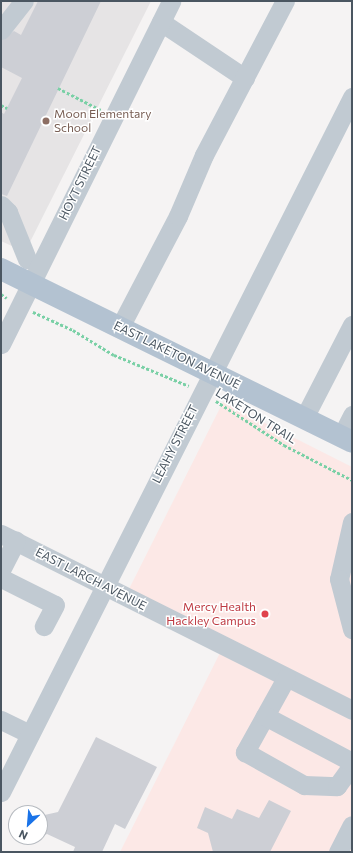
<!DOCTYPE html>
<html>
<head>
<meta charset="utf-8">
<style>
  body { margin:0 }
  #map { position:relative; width:353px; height:853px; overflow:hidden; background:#f5f3f3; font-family:Commissioner,sans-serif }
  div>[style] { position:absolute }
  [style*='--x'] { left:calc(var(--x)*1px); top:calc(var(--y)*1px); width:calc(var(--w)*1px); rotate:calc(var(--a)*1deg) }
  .education>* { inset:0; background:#e6e4e5 }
  .medical>* { inset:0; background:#fce8e6 }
  .building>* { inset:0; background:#cdcfd5 }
  .path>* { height:2.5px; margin-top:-1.25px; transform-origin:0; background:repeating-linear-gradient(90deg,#7ad0a6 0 3px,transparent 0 5px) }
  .minor>* { height:19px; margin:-9.5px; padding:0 9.5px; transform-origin:9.5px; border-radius:9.5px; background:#c1cad2 }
  .major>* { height:22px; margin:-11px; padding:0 11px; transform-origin:11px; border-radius:11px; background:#b3c2d1 }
  .dots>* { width:11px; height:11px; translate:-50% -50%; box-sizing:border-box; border:2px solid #fff; border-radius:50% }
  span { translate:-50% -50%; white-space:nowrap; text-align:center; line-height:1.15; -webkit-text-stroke:3px #fff; paint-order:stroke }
  .education-label { font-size:12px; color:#785e54 }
  .left { translate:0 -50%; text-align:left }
  .street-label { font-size:12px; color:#4a5661 }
  .health-label { font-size:12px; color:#be3a42 }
  .right { translate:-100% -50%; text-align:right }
  .frame { position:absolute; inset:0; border:2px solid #4a5661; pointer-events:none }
  .north { position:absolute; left:8px; top:805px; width:40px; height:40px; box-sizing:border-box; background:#fff; border:1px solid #b7bbc0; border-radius:50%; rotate:206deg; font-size:11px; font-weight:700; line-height:16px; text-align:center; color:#4a5661 }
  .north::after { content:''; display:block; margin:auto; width:14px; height:18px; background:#1a73e8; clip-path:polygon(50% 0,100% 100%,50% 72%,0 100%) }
</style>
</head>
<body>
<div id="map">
  <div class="education">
    <div style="clip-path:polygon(1px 1px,151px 1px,25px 252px,1px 241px)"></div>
  </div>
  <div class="medical">
    <div style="clip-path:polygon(223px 402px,352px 467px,352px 852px,120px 852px,227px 639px,129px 589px)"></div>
  </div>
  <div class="building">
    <div style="clip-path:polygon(38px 1px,101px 1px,7px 196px,1px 194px,1px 112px,4px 114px,22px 78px,1px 67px,1px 41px,14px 31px,21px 35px)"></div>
    <div style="clip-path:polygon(96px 737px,157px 767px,125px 829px,115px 824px,102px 852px,73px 852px,75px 847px,47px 834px,40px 837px,40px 816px,58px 812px)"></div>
    <div style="clip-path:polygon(269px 800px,291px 811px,270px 852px,213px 852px,208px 833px,197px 828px,205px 807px,232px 819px,237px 809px,259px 818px)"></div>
  </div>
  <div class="path">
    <div style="--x:58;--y:88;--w:48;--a:27.1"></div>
    <div style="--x:1;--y:105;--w:7;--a:27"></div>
    <div style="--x:1;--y:294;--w:7;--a:34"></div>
    <div style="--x:33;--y:312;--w:44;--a:24.2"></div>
    <div style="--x:73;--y:330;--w:48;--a:31.4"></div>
    <div style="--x:114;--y:355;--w:81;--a:22.5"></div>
    <div style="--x:216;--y:401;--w:81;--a:32.9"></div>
    <div style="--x:284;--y:445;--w:76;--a:27.2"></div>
  </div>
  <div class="minor">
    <div style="--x:161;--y:22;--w:101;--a:33.7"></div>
    <div style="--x:1;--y:30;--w:37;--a:-52"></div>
    <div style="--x:1;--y:205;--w:10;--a:45"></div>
    <div style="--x:8;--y:212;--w:51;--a:68"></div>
    <div style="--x:120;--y:327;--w:125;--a:-62.4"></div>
    <div style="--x:178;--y:216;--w:66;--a:-66.9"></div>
    <div style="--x:204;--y:155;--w:174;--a:-62.3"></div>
    <div style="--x:1;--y:344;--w:383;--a:-63.6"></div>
    <div style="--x:304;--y:418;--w:105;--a:-62.7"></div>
    <div style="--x:341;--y:437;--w:25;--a:-63"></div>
    <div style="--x:352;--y:522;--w:58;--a:102.8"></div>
    <div style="--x:339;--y:579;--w:52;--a:75.4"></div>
    <div style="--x:1;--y:534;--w:393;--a:26.6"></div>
    <div style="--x:1;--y:570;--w:33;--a:-63"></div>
    <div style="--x:1;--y:578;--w:60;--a:26.6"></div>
    <div style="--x:55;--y:605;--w:24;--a:118"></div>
    <div style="--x:286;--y:678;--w:85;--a:119"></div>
    <div style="--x:245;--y:752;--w:68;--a:29.2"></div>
    <div style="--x:304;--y:785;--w:33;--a:2"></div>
    <div style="--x:337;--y:786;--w:26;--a:-54"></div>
    <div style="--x:265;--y:716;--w:98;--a:27.9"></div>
    <div style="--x:1;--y:720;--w:32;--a:26"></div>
    <div style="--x:1;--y:792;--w:779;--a:-63.2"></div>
    <div style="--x:338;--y:852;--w:30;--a:-63"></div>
  </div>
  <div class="major">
    <div style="--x:1;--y:269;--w:391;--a:26.2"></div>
  </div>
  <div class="dots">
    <div style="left:46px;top:121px;background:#8d6e63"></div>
    <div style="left:265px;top:614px;background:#e0444e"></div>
  </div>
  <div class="education-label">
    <span class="left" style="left:54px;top:121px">Moon Elementary<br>School</span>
  </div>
  <div class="street-label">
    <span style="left:80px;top:183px;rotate:-64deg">HOYT STREET</span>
    <span style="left:177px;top:355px;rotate:26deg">EAST LAKETON AVENUE</span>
    <span style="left:256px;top:416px;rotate:32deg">LAKETON TRAIL</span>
    <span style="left:175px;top:444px;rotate:-63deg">LEAHY STREET</span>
    <span style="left:91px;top:579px;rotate:27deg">EAST LARCH AVENUE</span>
  </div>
  <div class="health-label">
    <span class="right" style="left:256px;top:614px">Mercy Health<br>Hackley Campus</span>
  </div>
  <div class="frame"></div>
  <div class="north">N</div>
</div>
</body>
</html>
